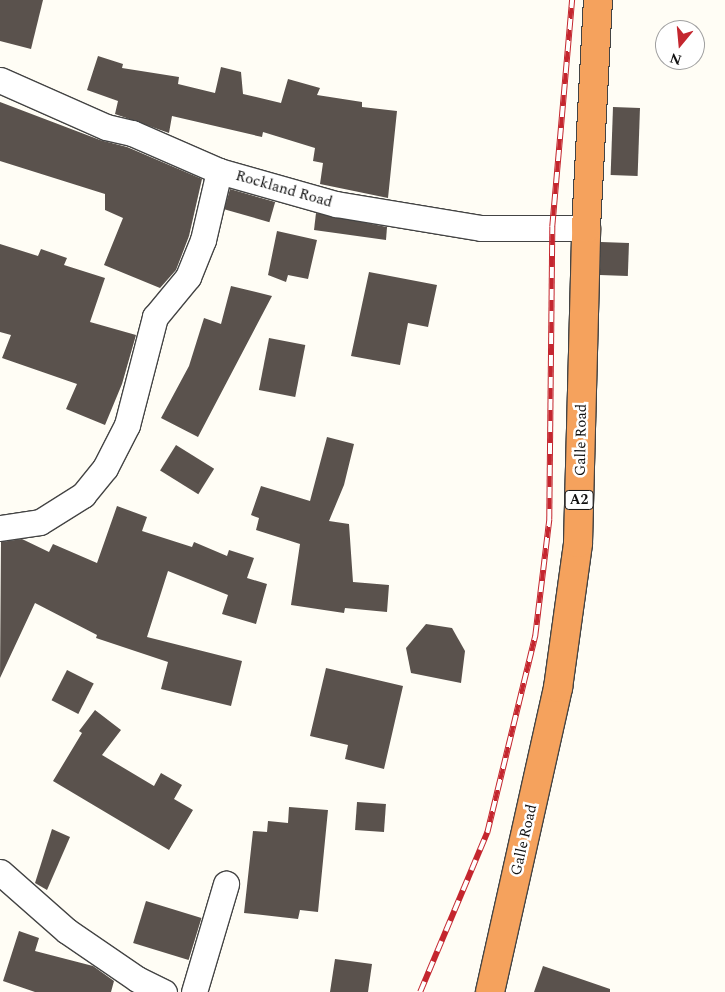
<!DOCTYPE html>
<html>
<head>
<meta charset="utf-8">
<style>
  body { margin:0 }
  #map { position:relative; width:725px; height:992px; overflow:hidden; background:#fffdf5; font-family:Spectral,serif }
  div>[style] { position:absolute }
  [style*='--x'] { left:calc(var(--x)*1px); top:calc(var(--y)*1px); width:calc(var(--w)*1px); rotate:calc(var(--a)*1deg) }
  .building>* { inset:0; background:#5a524d; transform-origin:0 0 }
  .roads { filter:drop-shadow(1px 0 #444) drop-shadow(-1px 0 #444) drop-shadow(0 1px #444) drop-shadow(0 -1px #444) }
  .minor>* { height:25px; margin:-12.5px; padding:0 12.5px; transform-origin:12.5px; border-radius:12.5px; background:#fff }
  .highway>* { height:28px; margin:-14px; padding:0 14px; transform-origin:14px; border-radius:14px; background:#f5a25d }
  .rail>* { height:5.5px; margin-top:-2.75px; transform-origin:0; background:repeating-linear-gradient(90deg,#fff 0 11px,#c4262e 0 22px); box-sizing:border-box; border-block:1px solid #c4262e }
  span { translate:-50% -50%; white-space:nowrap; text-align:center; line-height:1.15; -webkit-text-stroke:5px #fff; paint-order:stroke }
  .shield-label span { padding:1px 4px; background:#fff; border:1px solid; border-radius:4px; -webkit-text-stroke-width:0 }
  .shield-label { font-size:14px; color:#111; font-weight:700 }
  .street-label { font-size:15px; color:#111 }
  .north { position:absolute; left:655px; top:20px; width:50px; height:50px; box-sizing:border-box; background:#fff; border:1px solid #a0a0a0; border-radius:50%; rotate:197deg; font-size:14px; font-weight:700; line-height:20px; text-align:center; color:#111 }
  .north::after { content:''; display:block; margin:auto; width:18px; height:22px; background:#c4262e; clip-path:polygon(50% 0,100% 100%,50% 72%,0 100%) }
</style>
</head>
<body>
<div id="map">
  <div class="building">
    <div style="clip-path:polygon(0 0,43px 0,31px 49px,0 41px)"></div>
    <div style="clip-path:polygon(98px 56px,123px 64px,122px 68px,179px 77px,178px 84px,215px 93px,221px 67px,241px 72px,243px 94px,281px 103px,288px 79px,320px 88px,317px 95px,362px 102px,362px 107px,397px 111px,388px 198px,320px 184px,323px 163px,313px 161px,315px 148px,263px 132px,262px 137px,172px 116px,169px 133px,115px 114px,118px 101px,87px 90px)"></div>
    <div style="clip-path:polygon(0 102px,100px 140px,127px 147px,202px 179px,189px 236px,176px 270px,160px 288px,104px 265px,123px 218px,105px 210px,105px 194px,0 161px)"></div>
    <div style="left:613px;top:107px;width:27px;height:68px;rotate:2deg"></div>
    <div style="left:230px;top:189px;width:47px;height:21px;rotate:16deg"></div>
    <div style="clip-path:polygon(316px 213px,387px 227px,386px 240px,314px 230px)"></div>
    <div style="clip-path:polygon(277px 231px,317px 240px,308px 279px,288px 275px,286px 282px,268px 275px)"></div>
    <div style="left:601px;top:242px;width:28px;height:33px;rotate:2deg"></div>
    <div style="clip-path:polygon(0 244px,38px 256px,41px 249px,67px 258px,64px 265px,105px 278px,90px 322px,136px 335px,122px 384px,105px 425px,66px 409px,77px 384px,2px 358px,11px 335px,0 332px)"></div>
    <div style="clip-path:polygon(369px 272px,437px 285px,428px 327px,408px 323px,400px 365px,351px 356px)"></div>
    <div style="clip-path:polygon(231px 286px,272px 296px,198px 437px,161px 418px,189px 366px,204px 318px,221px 324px)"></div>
    <div style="left:269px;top:338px;width:37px;height:53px;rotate:11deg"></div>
    <div style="clip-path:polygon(327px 437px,354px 444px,344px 485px,329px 521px,349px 524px,353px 582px,389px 585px,387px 612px,345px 608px,344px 613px,291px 605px,300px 544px,256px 530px,259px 518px,251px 515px,261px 486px,310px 501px)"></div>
    <div style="left:176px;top:445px;width:45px;height:30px;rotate:32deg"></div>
    <div style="clip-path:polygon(117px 506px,147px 517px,142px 531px,192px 547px,194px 542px,227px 556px,229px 550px,254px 558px,247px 578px,267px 584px,256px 624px,222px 614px,228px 595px,168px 571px,147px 637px,242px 661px,231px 706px,161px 689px,168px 662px,96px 638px,97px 635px,35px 603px,0 678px,1px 542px,22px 539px,49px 552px,53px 544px,97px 563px)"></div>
    <div style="clip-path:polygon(426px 624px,452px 628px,465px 651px,461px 683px,411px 673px,406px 648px)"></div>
    <div style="clip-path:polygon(326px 668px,403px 686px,384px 769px,345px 759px,348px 745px,310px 736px)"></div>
    <div style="left:67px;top:670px;width:30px;height:34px;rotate:27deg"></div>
    <div style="clip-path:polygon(95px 710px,121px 730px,102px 755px,154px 786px,161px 773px,182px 785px,174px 799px,193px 810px,169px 850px,53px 781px,82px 733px,79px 731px)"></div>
    <div style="left:357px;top:802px;width:29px;height:28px;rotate:4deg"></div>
    <div style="clip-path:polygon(289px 807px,328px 810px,318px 912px,300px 910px,298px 919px,244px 913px,253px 831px,267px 832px,268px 821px,288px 823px)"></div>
    <div style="clip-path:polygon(52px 829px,70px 837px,47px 890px,35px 883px)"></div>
    <div style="left:146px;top:901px;width:58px;height:44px;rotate:17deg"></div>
    <div style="clip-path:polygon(19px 931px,39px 938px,35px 951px,93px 966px,114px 981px,111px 992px,35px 992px,3px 981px)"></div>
    <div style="clip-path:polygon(335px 959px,372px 964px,368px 992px,330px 992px)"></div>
    <div style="clip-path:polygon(543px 966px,610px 989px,610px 992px,534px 992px)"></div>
  </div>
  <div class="roads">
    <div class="minor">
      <div style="--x:0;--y:80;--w:116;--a:23.9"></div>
      <div style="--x:106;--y:127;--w:27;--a:13"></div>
      <div style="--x:132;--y:133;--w:95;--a:23.6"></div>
      <div style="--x:219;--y:171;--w:122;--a:15.8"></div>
      <div style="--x:336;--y:204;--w:147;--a:9.4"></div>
      <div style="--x:481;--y:228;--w:105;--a:0"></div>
      <div style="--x:0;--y:528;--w:40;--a:-8.5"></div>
      <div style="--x:40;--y:522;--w:51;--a:-32.1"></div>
      <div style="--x:83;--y:495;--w:35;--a:-51"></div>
      <div style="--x:105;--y:468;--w:48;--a:-62.9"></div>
      <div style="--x:127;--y:425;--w:112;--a:-75.5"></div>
      <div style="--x:155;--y:317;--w:52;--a:-50.5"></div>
      <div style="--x:188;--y:277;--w:40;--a:-68"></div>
      <div style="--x:203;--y:240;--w:71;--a:-76.9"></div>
      <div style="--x:0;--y:872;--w:89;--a:41.4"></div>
      <div style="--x:67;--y:931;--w:85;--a:34.4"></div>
      <div style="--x:137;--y:979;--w:30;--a:26"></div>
      <div style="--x:194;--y:992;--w:113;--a:-73.5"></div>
    </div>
    <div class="highway">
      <div style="--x:490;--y:992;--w:312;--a:-77.4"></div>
      <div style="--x:558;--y:688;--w:146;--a:-82.1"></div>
      <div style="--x:578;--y:543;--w:315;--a:-88.5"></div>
      <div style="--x:586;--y:228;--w:228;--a:-87"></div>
    </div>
  </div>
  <div class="rail">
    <div style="--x:420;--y:992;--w:173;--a:-67.2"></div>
    <div style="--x:487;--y:833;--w:203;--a:-76.3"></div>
    <div style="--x:535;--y:636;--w:117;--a:-83.1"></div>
    <div style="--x:549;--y:520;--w:293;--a:-89.4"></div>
    <div style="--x:552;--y:227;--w:228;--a:-85"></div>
  </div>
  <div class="shield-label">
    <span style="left:579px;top:500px">A2</span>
  </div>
  <div class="street-label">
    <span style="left:284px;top:189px;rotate:16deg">Rockland Road</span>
    <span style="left:581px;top:440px;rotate:-89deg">Galle Road</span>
    <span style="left:524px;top:840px;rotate:-77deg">Galle Road</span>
  </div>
  <div class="north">N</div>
</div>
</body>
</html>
